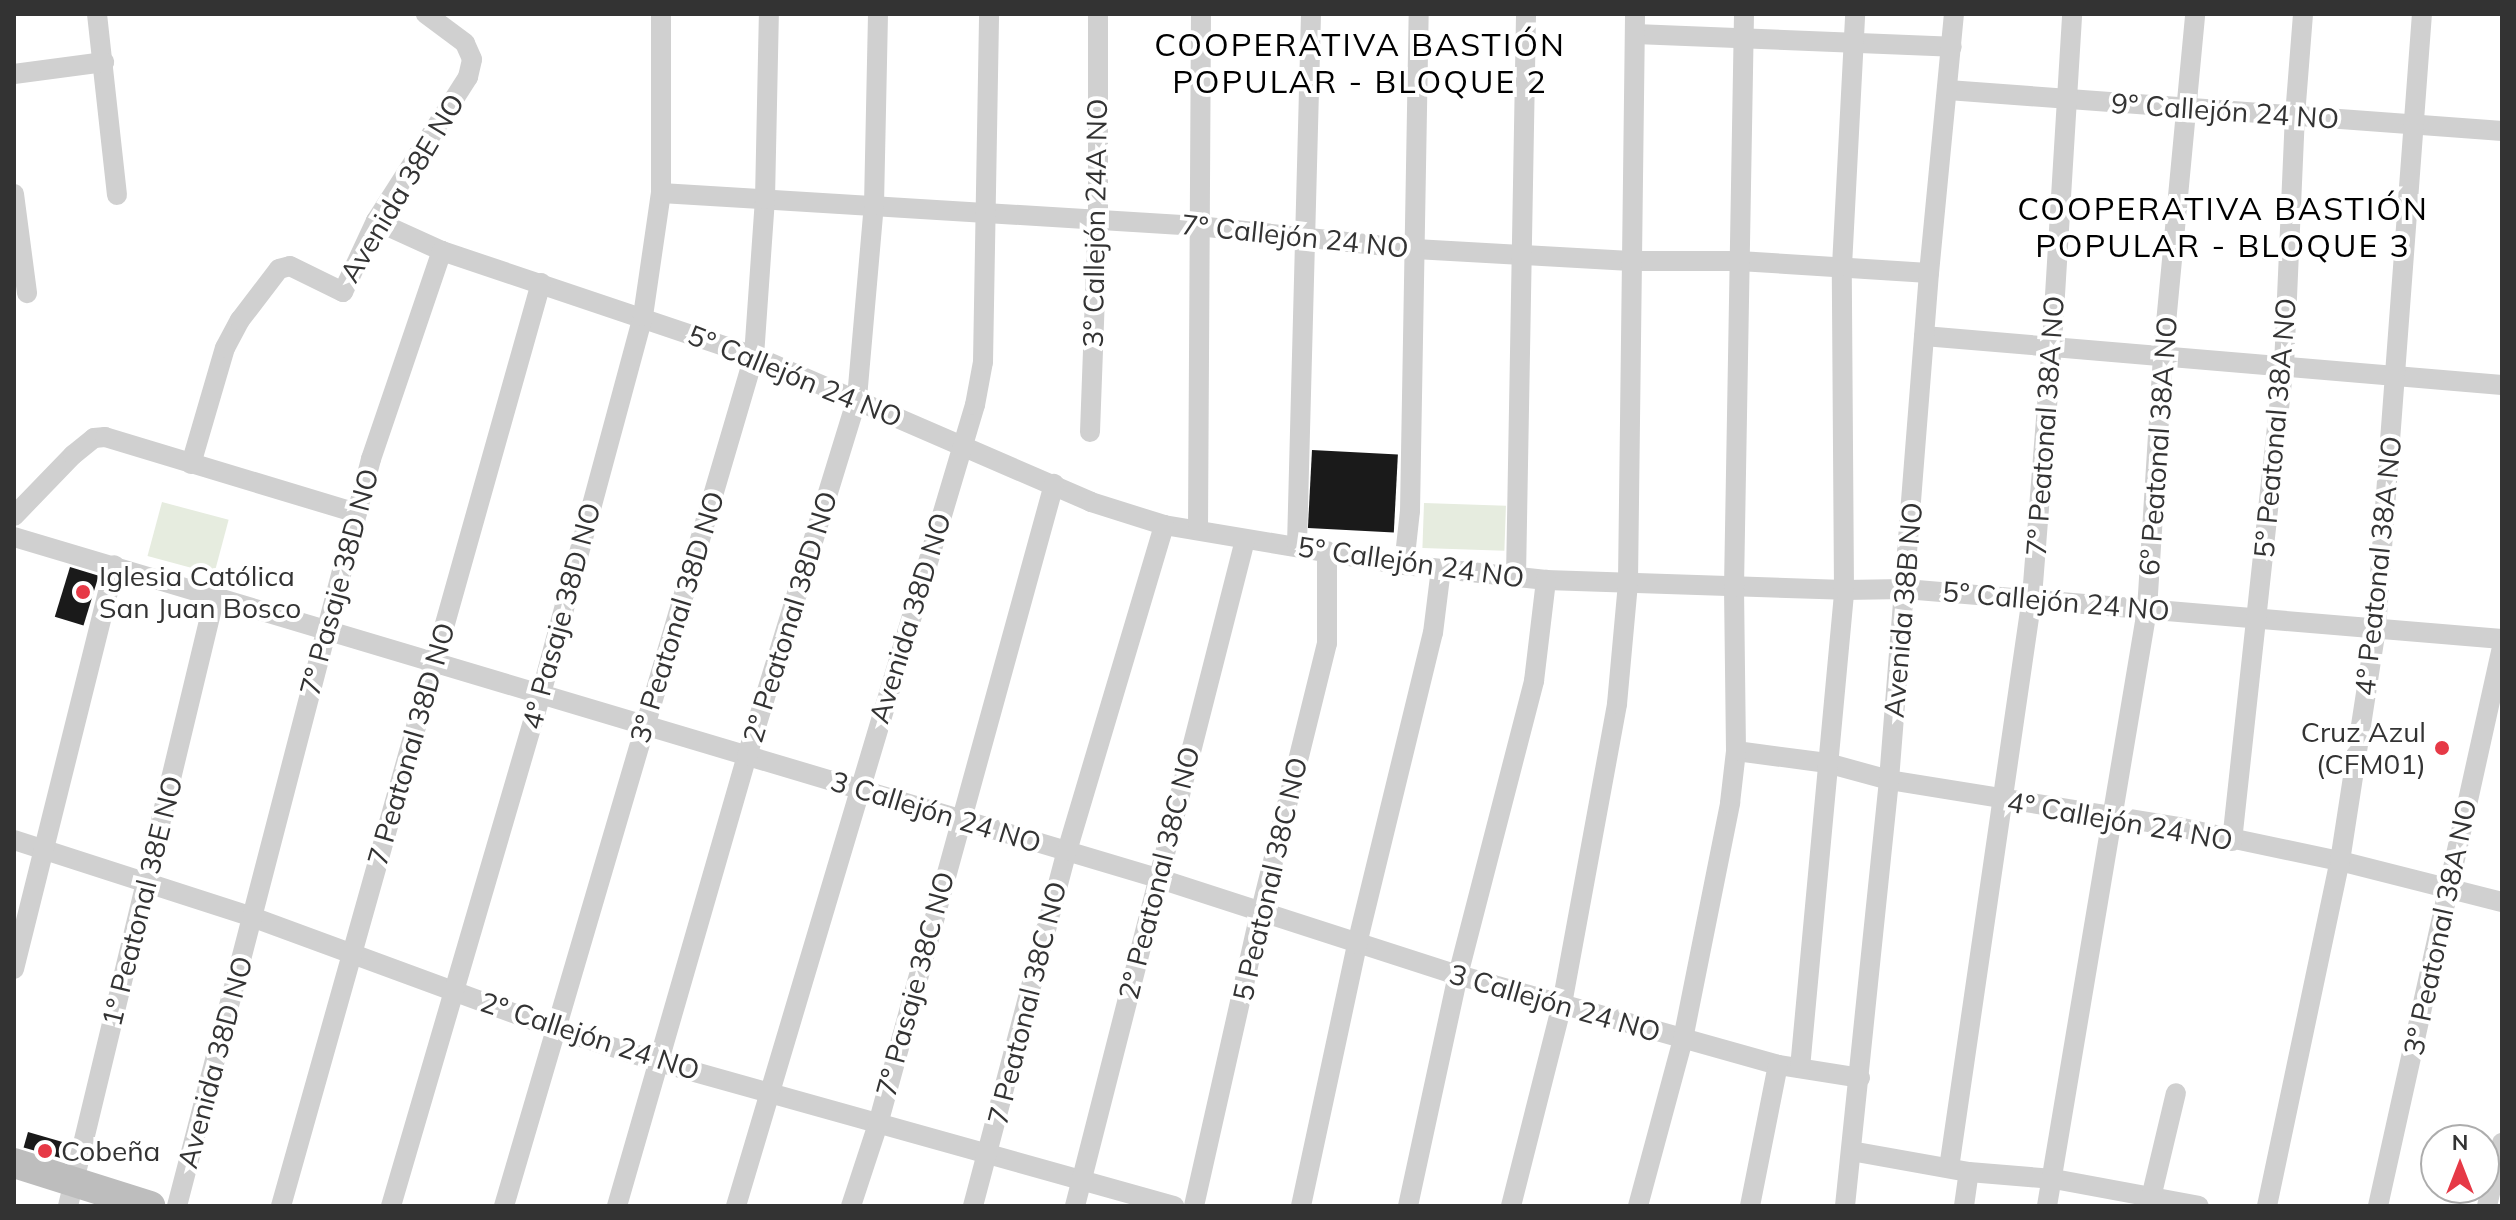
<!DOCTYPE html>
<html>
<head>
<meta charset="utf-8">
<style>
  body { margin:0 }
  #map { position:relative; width:2516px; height:1220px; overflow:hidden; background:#fff; font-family:Mulish,sans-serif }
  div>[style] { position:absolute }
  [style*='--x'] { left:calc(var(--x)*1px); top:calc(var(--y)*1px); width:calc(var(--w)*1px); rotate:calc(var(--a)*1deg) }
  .green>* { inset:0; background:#e6ecdf; transform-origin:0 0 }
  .building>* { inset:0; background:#1a1a1a; transform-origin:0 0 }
  .street>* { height:20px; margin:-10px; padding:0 10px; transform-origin:10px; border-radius:10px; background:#d0d0d0 }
  .secondary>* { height:30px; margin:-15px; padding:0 15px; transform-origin:15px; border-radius:15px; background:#bdbdbd }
  .dots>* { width:22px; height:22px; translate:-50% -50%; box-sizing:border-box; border:4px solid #fff; border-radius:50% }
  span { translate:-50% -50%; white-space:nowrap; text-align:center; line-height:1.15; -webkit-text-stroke:8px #fff; paint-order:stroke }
  .street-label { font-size:28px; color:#333 }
  .poi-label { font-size:28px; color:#333 }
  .left { translate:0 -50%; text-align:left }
  .right { translate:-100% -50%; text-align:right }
  .quarter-label { font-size:32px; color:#000; letter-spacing:2px }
  .frame { position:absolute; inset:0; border:16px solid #333; pointer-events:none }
  .north { position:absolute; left:2420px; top:1124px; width:80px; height:80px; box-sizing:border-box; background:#fff; border:2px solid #adadad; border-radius:50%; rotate:0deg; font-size:22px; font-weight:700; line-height:32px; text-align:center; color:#333 }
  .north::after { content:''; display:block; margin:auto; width:28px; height:36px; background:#e63946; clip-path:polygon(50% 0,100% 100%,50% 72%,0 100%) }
</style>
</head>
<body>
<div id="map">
  <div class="green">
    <div style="left:162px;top:502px;width:69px;height:56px;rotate:15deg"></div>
    <div style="left:1424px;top:503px;width:82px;height:45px;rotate:2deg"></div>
  </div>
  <div class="building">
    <div style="left:1312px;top:450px;width:86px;height:78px;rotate:3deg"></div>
    <div style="left:70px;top:567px;width:30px;height:52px;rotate:17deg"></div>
    <div style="left:28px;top:1132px;width:44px;height:16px;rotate:16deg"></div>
  </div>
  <div class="street">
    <div style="--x:97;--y:14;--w:182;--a:83.7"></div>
    <div style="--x:1635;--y:34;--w:317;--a:2.3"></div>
    <div style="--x:14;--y:74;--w:91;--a:-7.6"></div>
    <div style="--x:1948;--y:90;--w:556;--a:4.23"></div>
    <div style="--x:661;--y:193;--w:538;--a:3.52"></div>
    <div style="--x:1198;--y:226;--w:218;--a:6.1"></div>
    <div style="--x:1415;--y:249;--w:216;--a:3.2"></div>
    <div style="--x:1631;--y:261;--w:108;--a:0"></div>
    <div style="--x:1739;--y:261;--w:190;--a:3.6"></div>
    <div style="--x:14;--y:194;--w:100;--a:82.5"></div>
    <div style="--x:376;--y:221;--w:72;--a:24.4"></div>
    <div style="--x:442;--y:251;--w:329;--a:18.6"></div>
    <div style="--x:754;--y:356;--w:367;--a:23.4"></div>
    <div style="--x:1091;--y:502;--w:77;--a:17.5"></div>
    <div style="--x:1164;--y:525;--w:243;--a:9.5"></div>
    <div style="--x:1404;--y:565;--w:143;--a:6"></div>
    <div style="--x:1546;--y:580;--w:298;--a:1.9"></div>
    <div style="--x:1844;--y:590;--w:61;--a:-0.9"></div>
    <div style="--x:1905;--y:589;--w:599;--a:4.79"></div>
    <div style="--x:1924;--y:336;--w:580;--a:4.85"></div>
    <div style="--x:1090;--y:432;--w:214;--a:-87.9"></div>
    <div style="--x:1098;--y:218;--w:204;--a:-90"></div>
    <div style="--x:191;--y:464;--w:121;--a:-73.7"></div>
    <div style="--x:225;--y:348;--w:32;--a:-62"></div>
    <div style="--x:240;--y:320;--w:64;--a:-52.6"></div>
    <div style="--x:279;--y:269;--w:11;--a:-15"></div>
    <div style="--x:290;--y:266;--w:59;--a:26.1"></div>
    <div style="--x:343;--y:292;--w:78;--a:-65.1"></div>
    <div style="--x:376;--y:221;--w:171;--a:-57.4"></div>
    <div style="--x:468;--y:77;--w:18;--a:-77"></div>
    <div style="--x:472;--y:59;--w:17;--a:-114"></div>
    <div style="--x:465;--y:43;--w:49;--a:-143.4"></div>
    <div style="--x:14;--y:516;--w:85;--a:-46"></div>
    <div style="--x:73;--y:455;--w:27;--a:-39"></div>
    <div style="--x:94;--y:438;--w:11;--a:-5"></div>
    <div style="--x:105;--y:437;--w:263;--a:16.8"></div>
    <div style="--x:1198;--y:530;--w:516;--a:-89.67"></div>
    <div style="--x:14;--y:537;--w:1193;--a:16.61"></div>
    <div style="--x:1157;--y:878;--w:316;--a:17.9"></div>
    <div style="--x:1458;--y:975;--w:332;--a:15.7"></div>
    <div style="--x:1778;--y:1065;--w:83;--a:9"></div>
    <div style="--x:1297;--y:545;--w:531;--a:-88.49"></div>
    <div style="--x:1404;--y:565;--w:54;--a:-83.7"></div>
    <div style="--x:1410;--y:511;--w:497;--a:-89"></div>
    <div style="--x:1516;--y:577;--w:563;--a:-88.98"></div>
    <div style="--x:1736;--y:751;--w:92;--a:7.5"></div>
    <div style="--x:1827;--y:763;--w:64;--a:15.3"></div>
    <div style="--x:1889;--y:780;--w:293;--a:9.2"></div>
    <div style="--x:2178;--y:827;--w:166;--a:11.9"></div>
    <div style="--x:2340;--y:861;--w:167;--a:14.2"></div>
    <div style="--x:14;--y:840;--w:250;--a:17.9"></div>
    <div style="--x:252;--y:917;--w:324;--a:20.2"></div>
    <div style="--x:556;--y:1029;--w:108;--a:17.8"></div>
    <div style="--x:659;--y:1062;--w:535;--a:15.62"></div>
    <div style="--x:2232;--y:841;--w:478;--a:-83.8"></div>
    <div style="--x:2284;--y:366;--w:250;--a:-87.5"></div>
    <div style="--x:2295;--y:116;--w:102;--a:-85.5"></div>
    <div style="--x:14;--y:969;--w:416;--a:-76"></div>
    <div style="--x:1800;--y:1068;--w:480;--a:-84.7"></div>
    <div style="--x:1844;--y:590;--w:324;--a:-90.4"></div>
    <div style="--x:1842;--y:266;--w:252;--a:-87"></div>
    <div style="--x:1851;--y:1151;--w:120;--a:10.1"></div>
    <div style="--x:1969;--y:1172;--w:85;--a:4.7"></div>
    <div style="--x:2054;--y:1179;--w:147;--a:10.5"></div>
    <div style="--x:1949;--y:1168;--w:577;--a:-81.73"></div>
    <div style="--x:2032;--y:597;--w:254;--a:-85.5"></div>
    <div style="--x:2052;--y:344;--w:331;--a:-86.5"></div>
    <div style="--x:68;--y:1206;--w:627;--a:-76.45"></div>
    <div style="--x:177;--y:1206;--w:772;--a:-75.44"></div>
    <div style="--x:371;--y:459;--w:220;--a:-71.2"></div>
    <div style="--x:281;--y:1206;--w:959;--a:-74.27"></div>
    <div style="--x:391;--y:1206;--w:534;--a:-73.67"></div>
    <div style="--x:541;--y:694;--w:392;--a:-74.9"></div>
    <div style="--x:643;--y:316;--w:124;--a:-81.7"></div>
    <div style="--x:661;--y:193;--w:179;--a:-90"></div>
    <div style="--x:504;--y:1206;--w:886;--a:-73.61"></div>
    <div style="--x:754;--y:356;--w:157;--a:-86"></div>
    <div style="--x:765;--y:199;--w:185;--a:-88.8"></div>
    <div style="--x:617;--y:1206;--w:468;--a:-73.9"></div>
    <div style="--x:747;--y:756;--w:375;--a:-72.9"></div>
    <div style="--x:857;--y:398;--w:194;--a:-85"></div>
    <div style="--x:874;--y:205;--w:191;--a:-88.8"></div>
    <div style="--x:736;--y:1206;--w:836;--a:-73.39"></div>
    <div style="--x:975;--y:405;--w:44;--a:-79.5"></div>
    <div style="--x:983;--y:362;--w:348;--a:-89"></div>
    <div style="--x:851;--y:1206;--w:86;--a:-71.8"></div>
    <div style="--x:878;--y:1124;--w:664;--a:-74.62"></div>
    <div style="--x:973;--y:1206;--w:367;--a:-75.2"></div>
    <div style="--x:1067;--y:851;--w:340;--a:-73.4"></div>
    <div style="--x:1075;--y:1206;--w:687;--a:-75.68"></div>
    <div style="--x:1194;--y:1206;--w:299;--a:-77.3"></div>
    <div style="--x:1260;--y:914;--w:279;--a:-76.1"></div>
    <div style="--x:1327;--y:643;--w:92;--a:-90"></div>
    <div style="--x:1301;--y:1206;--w:268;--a:-77.9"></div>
    <div style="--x:1357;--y:944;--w:320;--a:-76.3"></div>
    <div style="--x:1433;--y:633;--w:64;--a:-82.9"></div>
    <div style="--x:1408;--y:1206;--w:236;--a:-77.8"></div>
    <div style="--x:1458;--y:975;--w:304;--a:-75.5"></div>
    <div style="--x:1534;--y:681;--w:102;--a:-83.2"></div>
    <div style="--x:1511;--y:1206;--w:208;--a:-75.8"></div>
    <div style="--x:1562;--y:1004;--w:305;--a:-79.6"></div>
    <div style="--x:1617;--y:704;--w:122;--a:-84.8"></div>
    <div style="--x:1628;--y:582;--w:568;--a:-89.29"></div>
    <div style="--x:1638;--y:1206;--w:173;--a:-74.9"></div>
    <div style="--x:1683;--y:1039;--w:241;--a:-78.7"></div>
    <div style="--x:1730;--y:803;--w:52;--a:-83.4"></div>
    <div style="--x:1736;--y:751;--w:164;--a:-90.7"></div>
    <div style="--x:1734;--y:587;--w:573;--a:-89"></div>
    <div style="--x:1750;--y:1206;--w:144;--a:-78.8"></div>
    <div style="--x:1845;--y:1206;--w:428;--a:-84.1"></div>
    <div style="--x:1889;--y:780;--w:509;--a:-85.49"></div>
    <div style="--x:1929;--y:273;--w:260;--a:-84.5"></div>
    <div style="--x:1964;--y:1206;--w:34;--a:-82"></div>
    <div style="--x:2047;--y:1206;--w:604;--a:-80.48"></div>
    <div style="--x:2147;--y:610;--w:256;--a:-86.4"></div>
    <div style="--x:2163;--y:355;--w:342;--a:-84.6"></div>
    <div style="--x:2149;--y:1206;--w:116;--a:-76.6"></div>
    <div style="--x:2267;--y:1206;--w:353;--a:-78.1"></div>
    <div style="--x:2340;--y:861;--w:236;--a:-81.2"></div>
    <div style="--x:2376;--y:628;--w:616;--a:-85.72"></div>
    <div style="--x:2378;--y:1206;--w:573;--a:-77.49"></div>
    <div style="--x:2487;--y:1206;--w:65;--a:-76.6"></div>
  </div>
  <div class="secondary">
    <div style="--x:14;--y:1163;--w:143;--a:17.5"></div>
  </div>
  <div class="dots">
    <div style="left:83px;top:592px;background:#e63946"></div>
    <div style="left:2442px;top:748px;background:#e63946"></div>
    <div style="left:45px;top:1151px;background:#e63946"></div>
  </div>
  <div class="street-label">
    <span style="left:2225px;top:111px;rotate:4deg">9° Callejón 24 NO</span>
    <span style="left:402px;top:188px;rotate:-59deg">Avenida 38E NO</span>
    <span style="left:1095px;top:223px;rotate:-89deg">3° Callejón 24A NO</span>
    <span style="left:1295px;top:236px;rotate:6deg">7° Callejón 24 NO</span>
    <span style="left:795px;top:376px;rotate:22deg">5° Callejón 24 NO</span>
    <span style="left:2045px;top:426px;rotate:-86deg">7° Peatonal 38A NO</span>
    <span style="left:2275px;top:428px;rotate:-85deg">5° Peatonal 38A NO</span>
    <span style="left:2158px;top:446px;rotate:-86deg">6º Peatonal 38A NO</span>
    <span style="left:1411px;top:562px;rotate:8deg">5° Callejón 24 NO</span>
    <span style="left:2378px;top:566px;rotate:-84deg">4° Peatonal 38A NO</span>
    <span style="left:339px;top:582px;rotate:-75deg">7° Pasaje 38D NO</span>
    <span style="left:2056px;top:601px;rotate:5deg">5° Callejón 24 NO</span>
    <span style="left:1903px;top:610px;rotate:-85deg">Avenida 38B NO</span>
    <span style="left:561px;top:616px;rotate:-75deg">4° Pasaje 38D NO</span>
    <span style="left:677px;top:617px;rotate:-73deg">3° Peatonal 38D NO</span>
    <span style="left:790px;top:617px;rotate:-73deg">2° Peatonal 38D NO</span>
    <span style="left:910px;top:618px;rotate:-73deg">Avenida 38D NO</span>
    <span style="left:411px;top:744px;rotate:-74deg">7 Peatonal 38D NO</span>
    <span style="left:936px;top:812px;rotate:17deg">3 Callejón 24 NO</span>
    <span style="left:2120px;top:821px;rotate:10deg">4° Callejón 24 NO</span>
    <span style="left:1159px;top:873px;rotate:-76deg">2° Peatonal 38C NO</span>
    <span style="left:1270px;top:879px;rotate:-77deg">5 Peatonal 38C NO</span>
    <span style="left:142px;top:901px;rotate:-76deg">1° Peatonal 38E NO</span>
    <span style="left:2440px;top:927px;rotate:-78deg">3° Peatonal 38A NO</span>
    <span style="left:915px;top:984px;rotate:-75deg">7° Pasaje 38C NO</span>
    <span style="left:1027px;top:1003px;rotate:-76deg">7 Peatonal 38C NO</span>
    <span style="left:1555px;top:1003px;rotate:16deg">3 Callejón 24 NO</span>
    <span style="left:590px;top:1036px;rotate:18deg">2° Callejón 24 NO</span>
    <span style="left:215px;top:1062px;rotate:-75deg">Avenida 38D NO</span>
  </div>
  <div class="poi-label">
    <span class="left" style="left:99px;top:592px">Iglesia Católica<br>San Juan Bosco</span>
    <span class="right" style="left:2426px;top:748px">Cruz Azul<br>(CFM01)</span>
    <span class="left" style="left:61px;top:1151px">Cobeña</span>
  </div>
  <div class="quarter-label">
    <span style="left:1360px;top:63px">COOPERATIVA BASTIÓN<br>POPULAR - BLOQUE 2</span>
    <span style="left:2223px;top:227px">COOPERATIVA BASTIÓN<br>POPULAR - BLOQUE 3</span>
  </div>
  <div class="frame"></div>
  <div class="north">N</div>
</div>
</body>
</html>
